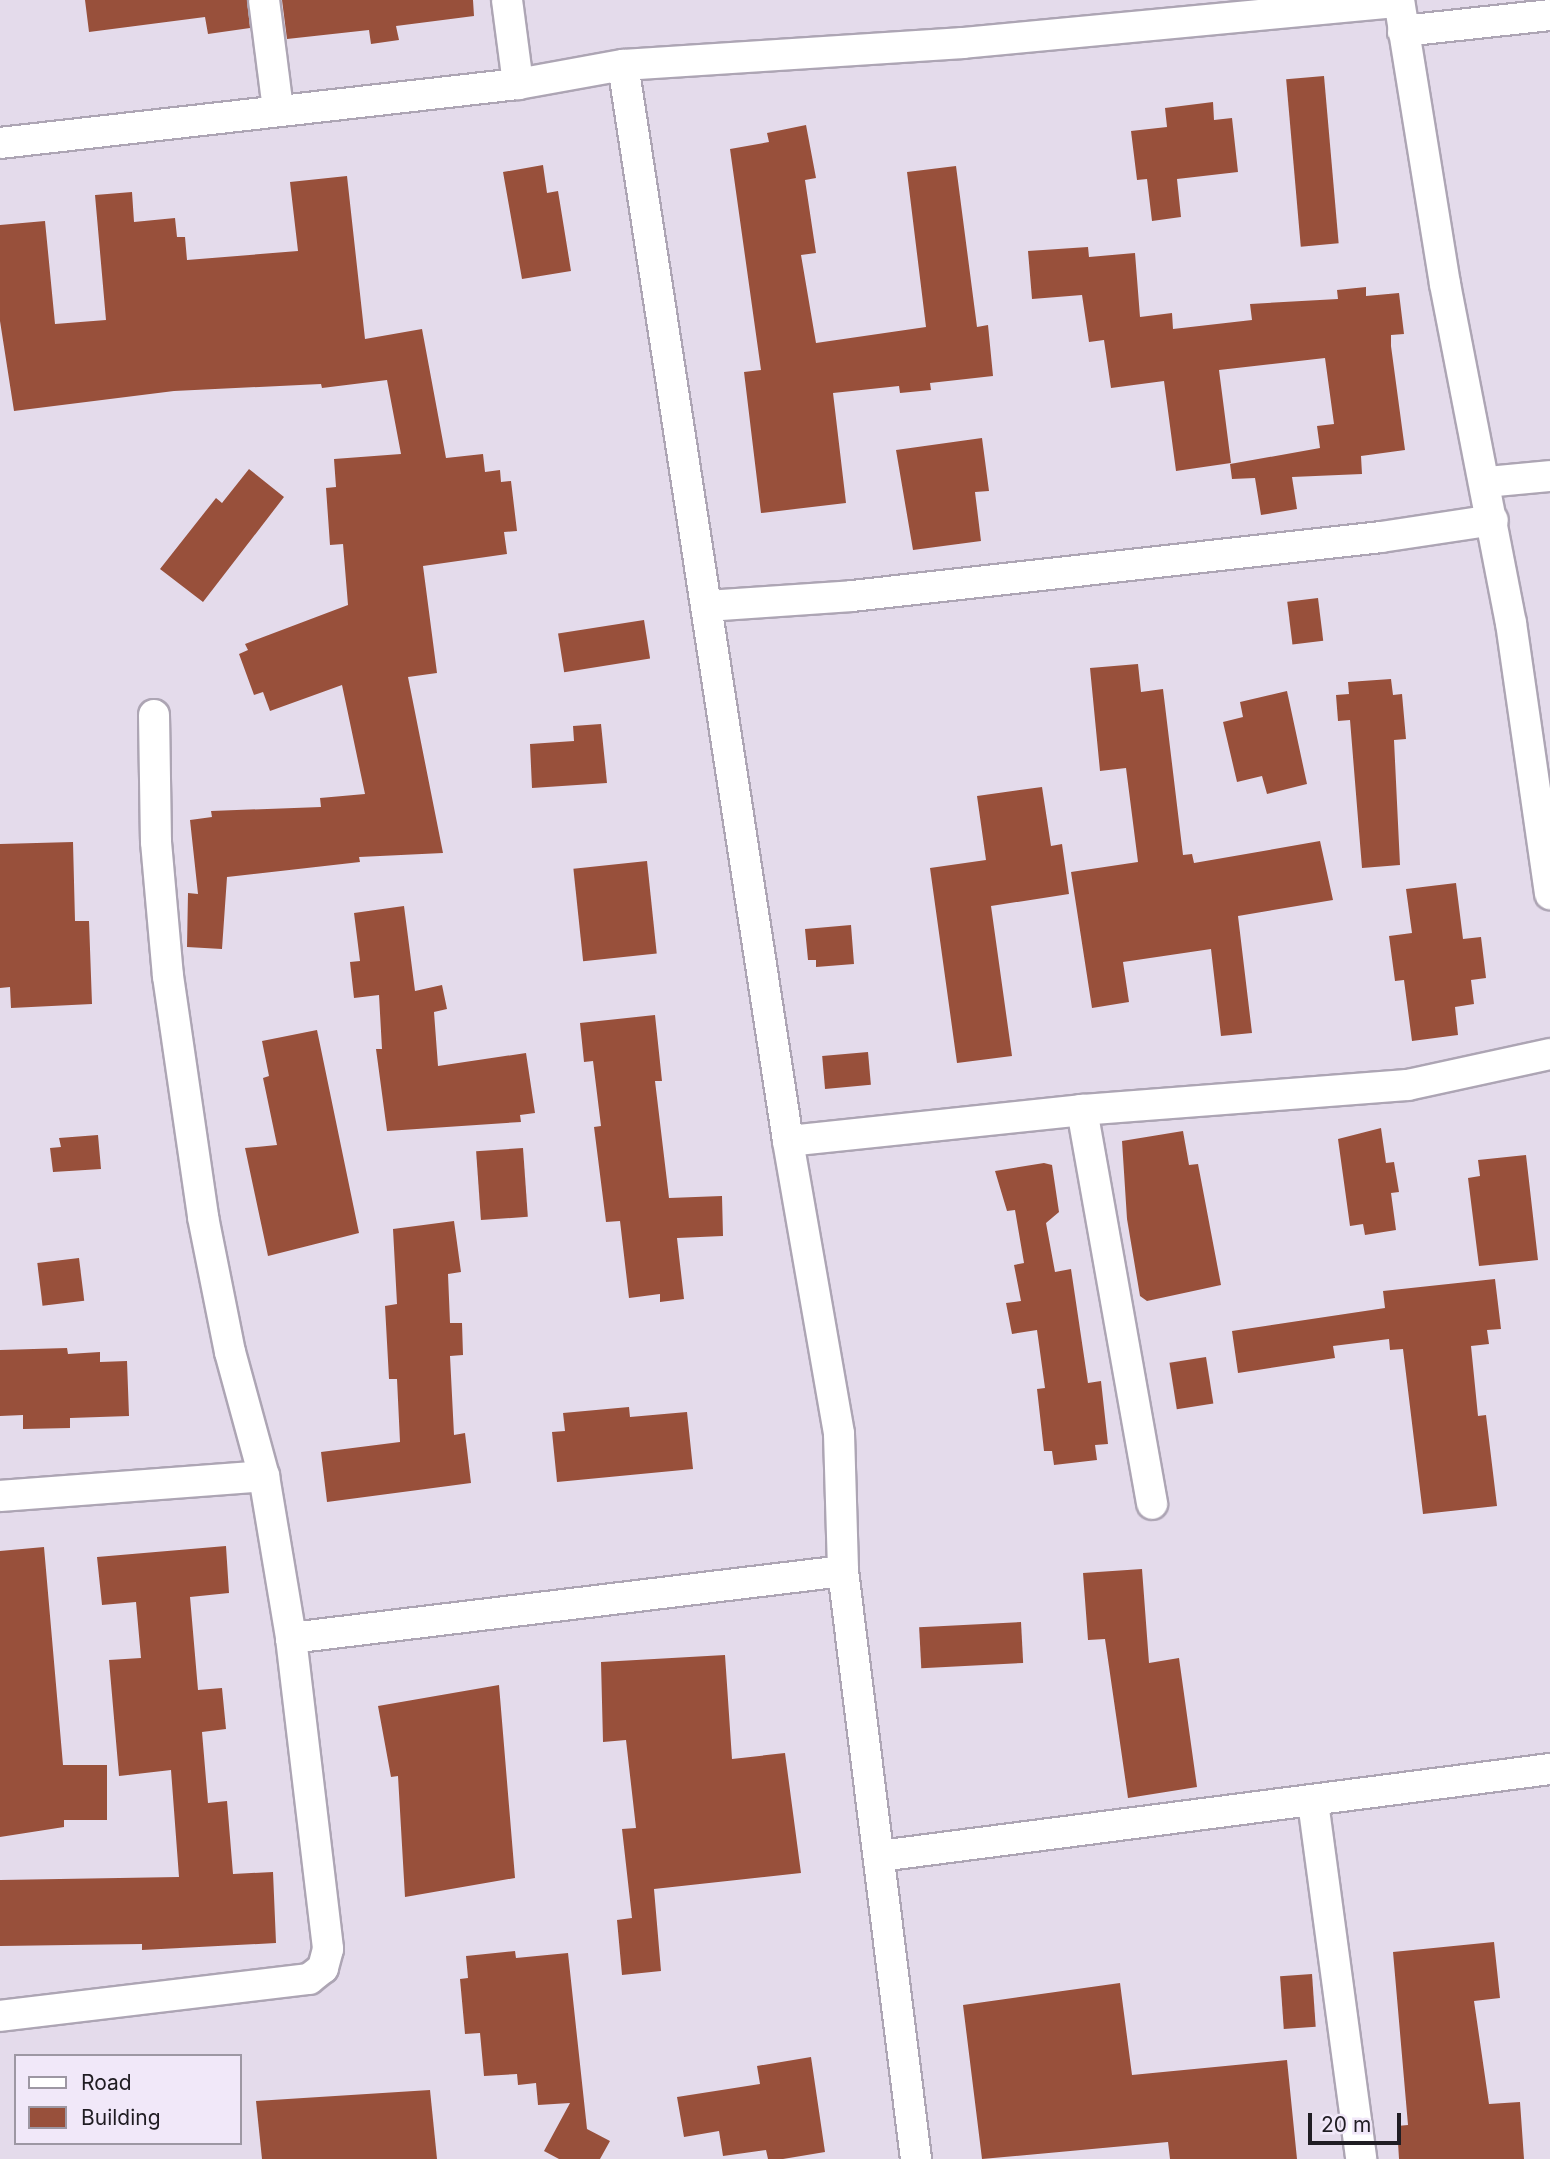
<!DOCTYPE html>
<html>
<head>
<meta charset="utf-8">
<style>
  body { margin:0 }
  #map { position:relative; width:1550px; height:2159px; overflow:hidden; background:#e4dbeb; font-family:Inter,sans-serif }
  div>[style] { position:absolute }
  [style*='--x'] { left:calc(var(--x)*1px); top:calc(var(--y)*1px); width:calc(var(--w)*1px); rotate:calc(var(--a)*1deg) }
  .building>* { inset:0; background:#98503b; transform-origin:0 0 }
  .roads { filter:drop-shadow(2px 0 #ada5b4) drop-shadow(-2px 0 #ada5b4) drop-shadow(0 2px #ada5b4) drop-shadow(0 -2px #ada5b4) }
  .minor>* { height:30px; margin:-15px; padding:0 15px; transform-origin:15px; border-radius:15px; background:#fff }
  span { translate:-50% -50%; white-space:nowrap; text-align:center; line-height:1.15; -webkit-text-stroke:7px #f1e8f9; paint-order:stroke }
  .legend { position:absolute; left:14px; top:2054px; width:228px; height:91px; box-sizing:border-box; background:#f1e8f9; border:2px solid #9d97a3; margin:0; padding:9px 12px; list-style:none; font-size:21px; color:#201d23 }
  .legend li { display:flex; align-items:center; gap:14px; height:35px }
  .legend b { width:35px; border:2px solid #9d97a3 }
  .scale { position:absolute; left:1308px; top:2113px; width:93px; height:32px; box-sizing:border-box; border:4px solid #201d23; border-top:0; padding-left:9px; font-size:21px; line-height:24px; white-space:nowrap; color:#201d23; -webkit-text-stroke:5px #f1e8f9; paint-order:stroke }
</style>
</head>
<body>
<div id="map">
  <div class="building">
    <div style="clip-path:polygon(85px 0,247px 0,250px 28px,208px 34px,205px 17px,89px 32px)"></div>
    <div style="clip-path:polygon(282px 0,473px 0,474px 16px,396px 26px,399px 40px,371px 44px,369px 30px,287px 39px)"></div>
    <div style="left:1324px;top:76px;width:168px;height:38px;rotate:85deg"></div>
    <div style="clip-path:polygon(1213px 102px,1214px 120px,1232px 118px,1238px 172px,1177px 179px,1181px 217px,1152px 221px,1147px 179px,1137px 180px,1131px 131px,1167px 127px,1165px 108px)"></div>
    <div style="clip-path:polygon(806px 125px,816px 178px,805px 180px,816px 253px,801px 255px,816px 343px,926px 327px,907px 172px,956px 166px,977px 327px,988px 325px,993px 376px,930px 383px,931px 390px,900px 393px,899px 386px,833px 393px,846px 503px,761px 513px,744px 372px,761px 370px,730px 149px,769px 142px,767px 133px)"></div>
    <div style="clip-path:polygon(543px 165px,547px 193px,558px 191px,571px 271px,522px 279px,503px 172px)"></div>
    <div style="clip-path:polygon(347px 176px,365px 339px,422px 329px,446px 458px,483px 454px,485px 472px,500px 470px,501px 482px,511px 481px,517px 531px,504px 532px,507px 554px,423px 566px,437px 673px,408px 677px,443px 853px,359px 857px,360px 862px,227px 877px,222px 949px,187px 947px,188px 893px,198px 894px,190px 820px,212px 817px,211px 811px,321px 807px,320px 798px,365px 794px,342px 685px,270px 711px,263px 692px,254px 695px,239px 654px,248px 650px,245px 644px,348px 605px,343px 544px,330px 545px,326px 488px,336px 487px,334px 459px,401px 454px,387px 380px,322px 388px,321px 384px,174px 391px,14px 411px,0 321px,0 225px,45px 221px,55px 324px,106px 320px,95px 195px,132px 192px,134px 222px,175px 218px,177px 237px,185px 237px,187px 260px,298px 251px,290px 182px)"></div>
    <div style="clip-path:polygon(1088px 247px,1089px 257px,1135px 253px,1140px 317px,1172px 313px,1173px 329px,1252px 320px,1250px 304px,1338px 299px,1337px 290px,1366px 287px,1366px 296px,1399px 293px,1404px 334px,1391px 335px,1391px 346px,1405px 450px,1361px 456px,1362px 474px,1292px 477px,1297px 509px,1261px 515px,1255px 478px,1232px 479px,1230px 464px,1320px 448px,1317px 426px,1334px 424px,1325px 358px,1219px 370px,1231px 463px,1176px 471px,1164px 381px,1111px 388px,1104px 340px,1089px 342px,1082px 295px,1032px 299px,1028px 251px)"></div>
    <div style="clip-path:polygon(982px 438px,989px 491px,975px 492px,981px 541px,913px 550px,896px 450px)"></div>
    <div style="clip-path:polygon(249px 469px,284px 497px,203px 602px,160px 569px,216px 498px,222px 503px)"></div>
    <div style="left:1318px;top:598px;width:43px;height:31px;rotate:83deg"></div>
    <div style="left:644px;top:620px;width:39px;height:87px;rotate:81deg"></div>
    <div style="clip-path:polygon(1138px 664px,1141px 692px,1163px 689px,1183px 855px,1192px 854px,1194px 863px,1320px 841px,1333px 900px,1238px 916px,1252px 1033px,1221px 1036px,1211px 949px,1123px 962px,1129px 1002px,1092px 1008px,1071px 872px,1138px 862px,1126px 768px,1100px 771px,1090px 668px)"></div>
    <div style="clip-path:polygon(1391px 679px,1393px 695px,1402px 694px,1406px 739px,1394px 740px,1400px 865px,1362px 868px,1350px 720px,1338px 721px,1336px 695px,1349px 694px,1348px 682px)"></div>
    <div style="clip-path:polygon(1287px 691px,1307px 784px,1267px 794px,1262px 776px,1237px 782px,1223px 722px,1243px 717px,1240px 702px)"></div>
    <div style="clip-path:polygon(601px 724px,607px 783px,532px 788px,530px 744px,574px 741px,573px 726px)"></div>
    <div style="clip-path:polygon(1042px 787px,1051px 846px,1062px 844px,1069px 894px,991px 906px,1012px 1056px,957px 1063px,930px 868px,986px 860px,977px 796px)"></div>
    <div style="clip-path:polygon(73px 842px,75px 921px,89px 921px,92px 1004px,11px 1008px,10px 987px,0 988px,0 844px)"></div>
    <div style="left:647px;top:861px;width:93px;height:74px;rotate:84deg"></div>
    <div style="clip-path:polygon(1456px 883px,1463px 939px,1481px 937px,1486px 978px,1471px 980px,1474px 1004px,1455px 1007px,1458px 1035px,1412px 1041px,1404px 980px,1395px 981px,1389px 936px,1412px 933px,1406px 889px)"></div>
    <div style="clip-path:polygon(404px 906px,415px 991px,442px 985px,447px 1009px,434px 1012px,438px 1066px,526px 1053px,535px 1113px,520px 1115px,521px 1122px,387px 1131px,376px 1049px,382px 1049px,379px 995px,354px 998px,350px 962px,360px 961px,354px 913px)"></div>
    <div style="clip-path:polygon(851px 925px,854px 964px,816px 967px,816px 960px,808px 960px,805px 929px)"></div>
    <div style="clip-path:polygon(655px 1015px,662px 1081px,655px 1081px,669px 1198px,722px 1196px,723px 1236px,677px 1238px,684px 1299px,660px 1302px,660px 1294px,629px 1298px,620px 1221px,606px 1222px,594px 1127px,601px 1126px,593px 1061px,584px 1062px,580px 1023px)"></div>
    <div style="clip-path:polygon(317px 1030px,359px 1233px,268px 1256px,245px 1148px,277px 1145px,263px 1078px,269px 1076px,262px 1041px)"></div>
    <div style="left:868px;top:1052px;width:33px;height:46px;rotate:85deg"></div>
    <div style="clip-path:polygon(1381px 1128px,1386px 1163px,1394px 1162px,1399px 1192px,1391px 1193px,1396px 1230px,1365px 1235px,1363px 1224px,1350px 1226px,1338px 1139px)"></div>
    <div style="clip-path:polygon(1183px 1131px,1189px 1165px,1198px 1164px,1221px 1285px,1147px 1301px,1140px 1296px,1127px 1219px,1122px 1141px)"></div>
    <div style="clip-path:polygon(98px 1135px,101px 1169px,53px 1172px,50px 1148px,61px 1147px,59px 1138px)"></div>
    <div style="left:523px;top:1148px;width:69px;height:47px;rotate:86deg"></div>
    <div style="clip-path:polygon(1526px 1155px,1538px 1260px,1479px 1266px,1468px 1178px,1480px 1176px,1478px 1160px)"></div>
    <div style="clip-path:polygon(1044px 1163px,1052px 1165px,1059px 1212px,1046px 1223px,1055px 1272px,1071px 1269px,1088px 1383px,1101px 1381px,1108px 1444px,1095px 1445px,1097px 1460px,1054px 1465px,1052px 1451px,1044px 1451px,1037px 1389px,1045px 1388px,1037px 1330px,1012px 1334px,1006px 1303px,1021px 1301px,1014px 1265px,1024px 1263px,1015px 1210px,1007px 1211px,995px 1171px)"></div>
    <div style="clip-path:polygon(454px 1221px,461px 1272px,448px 1274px,450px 1323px,462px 1323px,463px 1355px,450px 1356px,454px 1435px,465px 1433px,471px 1483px,327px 1502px,321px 1452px,400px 1442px,397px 1379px,389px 1379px,385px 1306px,397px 1304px,393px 1229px)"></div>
    <div style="left:79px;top:1258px;width:43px;height:42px;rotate:83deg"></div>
    <div style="clip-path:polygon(1495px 1279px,1501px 1329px,1487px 1330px,1489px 1344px,1471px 1346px,1478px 1416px,1486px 1415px,1497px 1506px,1423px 1514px,1403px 1349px,1390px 1350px,1389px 1339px,1333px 1346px,1335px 1358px,1238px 1373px,1232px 1331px,1385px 1308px,1383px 1291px)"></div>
    <div style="clip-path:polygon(67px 1348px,68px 1354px,100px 1352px,100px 1362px,127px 1361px,129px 1416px,70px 1418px,70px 1428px,23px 1429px,23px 1415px,0 1416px,0 1350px)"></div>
    <div style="left:1206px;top:1357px;width:47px;height:37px;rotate:81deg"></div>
    <div style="clip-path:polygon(629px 1407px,630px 1417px,687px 1412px,693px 1469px,557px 1482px,552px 1432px,565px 1431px,563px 1413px)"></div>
    <div style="clip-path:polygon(226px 1546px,229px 1593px,190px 1597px,198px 1690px,222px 1688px,226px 1729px,202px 1732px,208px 1803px,227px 1801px,233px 1874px,273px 1872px,276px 1943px,142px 1950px,142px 1944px,0 1946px,0 1880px,179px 1877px,171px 1770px,119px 1776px,109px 1660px,141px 1658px,136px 1602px,102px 1605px,97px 1557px)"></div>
    <div style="clip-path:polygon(44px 1547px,63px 1765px,107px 1765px,107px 1820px,64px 1820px,64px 1827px,0 1837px,0 1551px)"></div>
    <div style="clip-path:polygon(1142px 1569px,1149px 1663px,1179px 1658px,1197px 1787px,1128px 1798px,1105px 1639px,1088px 1640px,1083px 1573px)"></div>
    <div style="left:1021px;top:1622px;width:41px;height:102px;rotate:87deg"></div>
    <div style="clip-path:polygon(725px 1655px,732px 1759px,785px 1753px,801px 1873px,654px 1889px,661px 1971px,622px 1975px,617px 1920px,632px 1918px,622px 1829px,636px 1828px,626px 1740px,603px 1742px,601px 1662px)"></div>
    <div style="clip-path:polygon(499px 1685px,515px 1878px,405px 1897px,398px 1776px,391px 1777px,378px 1706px)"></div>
    <div style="clip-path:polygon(1494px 1942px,1500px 1998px,1474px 2001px,1489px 2104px,1520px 2102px,1524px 2159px,1399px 2159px,1397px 2126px,1408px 2125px,1393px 1952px)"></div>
    <div style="clip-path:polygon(515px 1951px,516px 1958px,568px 1953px,587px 2129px,610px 2141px,600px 2159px,559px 2159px,544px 2151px,570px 2103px,538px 2105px,536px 2083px,518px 2085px,517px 2074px,484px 2076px,480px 2033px,465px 2034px,460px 1979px,468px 1978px,466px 1956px)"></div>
    <div style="left:1312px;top:1974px;width:53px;height:32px;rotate:86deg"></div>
    <div style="clip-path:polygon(1120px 1983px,1132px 2075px,1287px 2060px,1297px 2159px,1170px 2159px,1168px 2142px,982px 2159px,963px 2005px)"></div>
    <div style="clip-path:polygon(811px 2057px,825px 2152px,783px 2159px,768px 2159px,766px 2150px,723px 2156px,719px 2131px,684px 2137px,677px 2097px,760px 2084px,757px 2066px)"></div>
    <div style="clip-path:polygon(430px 2090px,437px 2159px,262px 2159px,256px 2101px)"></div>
  </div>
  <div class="roads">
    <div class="minor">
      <div style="--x:264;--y:0;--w:110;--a:82.7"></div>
      <div style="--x:507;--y:0;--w:85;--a:82.5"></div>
      <div style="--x:1399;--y:0;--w:288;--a:80.8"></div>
      <div style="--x:1445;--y:284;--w:345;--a:79"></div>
      <div style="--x:1511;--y:623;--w:274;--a:81.8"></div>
      <div style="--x:1403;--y:31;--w:148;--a:-6.2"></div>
      <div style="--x:623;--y:65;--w:1089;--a:81.28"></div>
      <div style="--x:788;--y:1141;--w:297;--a:80.1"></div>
      <div style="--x:839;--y:1434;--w:137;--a:88.3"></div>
      <div style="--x:843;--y:1571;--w:593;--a:82.92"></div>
      <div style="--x:0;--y:143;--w:521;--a:-6.5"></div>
      <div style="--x:518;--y:84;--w:107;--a:-10.3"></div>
      <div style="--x:623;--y:65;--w:341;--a:-3.7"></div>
      <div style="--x:963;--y:43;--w:438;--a:-5.4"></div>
      <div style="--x:1487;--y:482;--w:63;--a:-5.4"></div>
      <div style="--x:707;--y:606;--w:145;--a:-3.9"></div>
      <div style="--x:852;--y:596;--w:532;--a:-6.36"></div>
      <div style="--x:1381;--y:537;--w:113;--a:-8.6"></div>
      <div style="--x:154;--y:715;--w:127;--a:89.1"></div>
      <div style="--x:156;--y:842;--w:135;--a:84.9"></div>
      <div style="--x:168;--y:976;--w:244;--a:81.7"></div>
      <div style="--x:203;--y:1217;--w:138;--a:78.7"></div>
      <div style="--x:230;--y:1352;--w:129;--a:74.7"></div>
      <div style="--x:1082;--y:1110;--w:400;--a:79.9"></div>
      <div style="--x:788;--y:1141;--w:296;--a:-6"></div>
      <div style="--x:1082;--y:1110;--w:327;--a:-4.4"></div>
      <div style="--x:1408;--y:1085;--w:145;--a:-12.3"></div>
      <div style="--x:0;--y:1496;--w:265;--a:-4.3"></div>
      <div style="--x:264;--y:1476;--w:164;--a:80.5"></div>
      <div style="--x:291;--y:1638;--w:313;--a:83.2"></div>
      <div style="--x:328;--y:1949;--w:20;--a:105"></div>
      <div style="--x:323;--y:1968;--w:18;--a:142"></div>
      <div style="--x:309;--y:1979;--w:311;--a:173.2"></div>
      <div style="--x:291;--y:1638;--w:556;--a:-6.92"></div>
      <div style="--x:1313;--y:1802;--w:360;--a:82.3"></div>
      <div style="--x:880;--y:1856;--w:676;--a:-7.4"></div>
    </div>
  </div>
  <ul class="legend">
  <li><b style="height:9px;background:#fff"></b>Road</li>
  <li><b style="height:19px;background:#98503b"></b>Building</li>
  </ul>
  <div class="scale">20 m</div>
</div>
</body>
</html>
